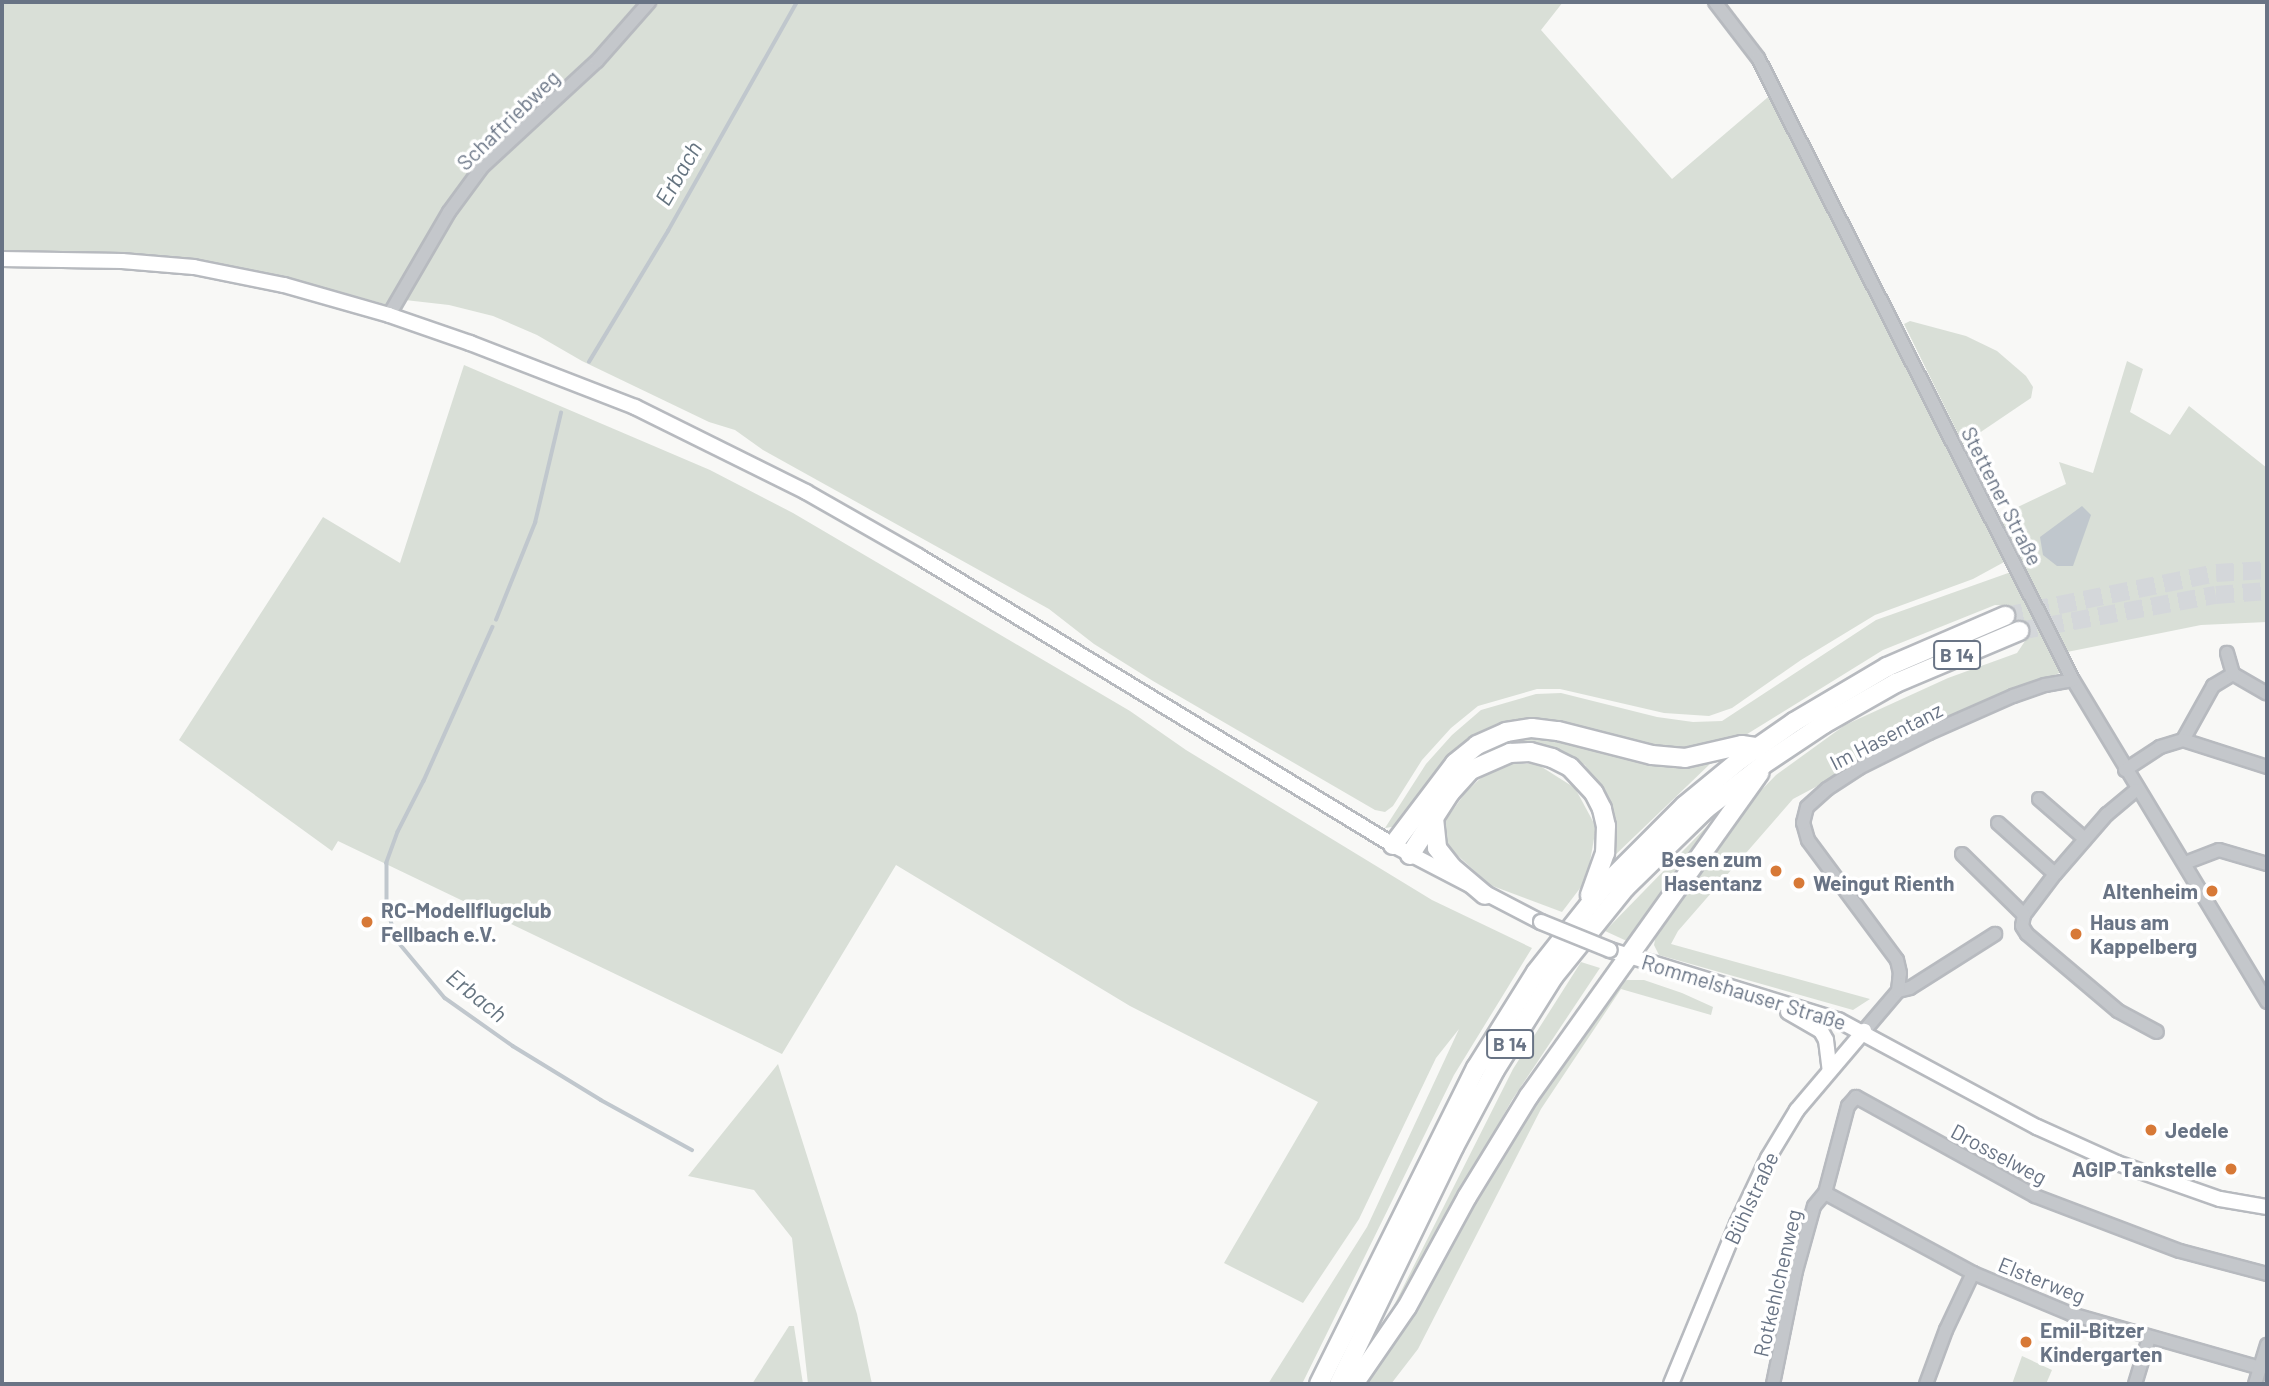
<!DOCTYPE html>
<html>
<head>
<meta charset="utf-8">
<style>
  body { margin:0 }
  #map { position:relative; width:2269px; height:1386px; overflow:hidden; background:#f8f8f6; font-family:Barlow,sans-serif }
  div>[style] { position:absolute }
  [style*='--x'] { left:calc(var(--x)*1px); top:calc(var(--y)*1px); width:calc(var(--w)*1px); rotate:calc(var(--a)*1deg) }
  .green>* { inset:0; background:#d9dfd7 }
  .water>* { inset:0; background:#c0c7cd }
  .stream>* { height:3.5px; margin:-1.75px; padding:0 1.75px; transform-origin:1.75px; border-radius:1.75px; background:#c0c7cd }
  .highway-tunnel>* { height:18px; margin-top:-9px; transform-origin:0; background:repeating-linear-gradient(90deg,#d4d7da 0 18px,transparent 0 27px) }
  .roads { filter:drop-shadow(2px 0 #b7babf) drop-shadow(-2px 0 #b7babf) drop-shadow(0 2px #b7babf) drop-shadow(0 -2px #b7babf) }
  .minor>* { height:12px; margin:-6px; padding:0 6px; transform-origin:6px; border-radius:6px; background:#c4c7cb }
  .major>* { height:14px; margin:-7px; padding:0 7px; transform-origin:7px; border-radius:7px; background:#fff }
  .highway>* { height:18px; margin:-9px; padding:0 9px; transform-origin:9px; border-radius:9px; background:#fff }
  .bridges { filter:drop-shadow(2px 0 #b7babf) drop-shadow(-2px 0 #b7babf) drop-shadow(0 2px #b7babf) drop-shadow(0 -2px #b7babf) }
  .major-bridge>* { height:14px; margin:-7px; padding:0 7px; transform-origin:7px; border-radius:7px; background:#fff }
  .dots>* { width:19px; height:19px; translate:-50% -50%; box-sizing:border-box; border:4px solid #fff; border-radius:50% }
  span { translate:-50% -50%; white-space:nowrap; text-align:center; line-height:1.15; -webkit-text-stroke:7px #fff; paint-order:stroke }
  .shield-label span { padding:2px 5px; background:#fff; border:2px solid; border-radius:5px; -webkit-text-stroke-width:0 }
  .shield-label { font-size:19px; color:#697485; font-weight:700 }
  .street-label { font-size:21px; color:#697485 }
  .poi-label { font-size:21px; color:#697485; font-weight:700 }
  .right { translate:-100% -50%; text-align:right }
  .left { translate:0 -50%; text-align:left }
  .water-label { font-size:23px; color:#657480; font-style:italic }
  .frame { position:absolute; inset:0; border:4px solid #697485; pointer-events:none }
</style>
</head>
<body>
<div id="map">
  <div class="green">
    <div style="clip-path:polygon(2px 2px,644px 2px,595px 57px,480px 164px,388px 305px,286px 277px,194px 260px,122px 253px,2px 251px)"></div>
    <div style="clip-path:polygon(655px 2px,1563px 2px,1541px 30px,1672px 179px,1774px 92px,1993px 525px,2006px 561px,1973px 579px,1875px 615px,1801px 660px,1732px 708px,1709px 716px,1664px 713px,1560px 689px,1537px 689px,1478px 706px,1451px 728px,1422px 760px,1393px 806px,1385px 812px,1375px 810px,1153px 681px,1094px 644px,1049px 609px,763px 450px,735px 430px,709px 422px,582px 361px,537px 335px,493px 316px,449px 305px,405px 300px,453px 214px,485px 170px,599px 64px)"></div>
    <div style="clip-path:polygon(1910px 321px,1966px 336px,1997px 351px,2026px 376px,2033px 387px,2031px 398px,1963px 444px,1904px 324px)"></div>
    <div style="clip-path:polygon(2127px 361px,2143px 369px,2130px 412px,2170px 435px,2189px 406px,2267px 468px,2267px 622px,2201px 625px,2067px 652px,1999px 516px,2066px 484px,2059px 462px,2093px 473px)"></div>
    <div style="clip-path:polygon(464px 365px,710px 470px,793px 513px,1130px 711px,1186px 750px,1432px 900px,1532px 948px,1454px 1075px,1302px 1384px,1268px 1384px,1367px 1227px,1459px 1029px,1436px 1058px,1359px 1219px,1303px 1303px,1224px 1263px,1318px 1102px,1130px 1006px,896px 865px,782px 1054px,338px 841px,332px 851px,179px 740px,323px 517px,400px 563px)"></div>
    <div style="clip-path:polygon(2011px 572px,2062px 672px,1946px 718px,1793px 799px,1678px 931px,1671px 944px,1870px 999px,1853px 1010px,1659px 955px,1654px 945px,1656px 934px,1740px 812px,1776px 775px,1845px 725px,1948px 678px,2017px 653px,2027px 638px,2016px 606px,1995px 605px,1883px 650px,1744px 736px,1689px 751px,1639px 747px,1555px 721px,1500px 725px,1463px 744px,1398px 826px,1385px 828px,1426px 764px,1452px 735px,1481px 710px,1536px 694px,1561px 693px,1657px 717px,1693px 722px,1722px 721px,1876px 620px)"></div>
    <div style="clip-path:polygon(1546px 736px,1646px 762px,1711px 763px,1612px 858px,1612px 810px,1585px 765px,1547px 747px,1498px 750px,1409px 841px,1471px 757px,1499px 742px)"></div>
    <div style="clip-path:polygon(1504px 764px,1537px 764px,1575px 788px,1596px 827px,1587px 879px,1562px 912px,1490px 885px,1444px 843px,1445px 821px,1465px 793px,1485px 774px)"></div>
    <div style="clip-path:polygon(1716px 817px,1629px 942px,1605px 931px)"></div>
    <div style="clip-path:polygon(1581px 962px,1600px 968px,1512px 1100px,1371px 1351px,1513px 1069px)"></div>
    <div style="clip-path:polygon(1627px 980px,1644px 980px,1682px 993px,1713px 1007px,1711px 1015px,1621px 989px,1541px 1109px,1418px 1349px,1391px 1384px,1363px 1384px,1404px 1331px,1468px 1213px,1524px 1120px,1580px 1035px,1619px 983px)"></div>
    <div style="clip-path:polygon(778px 1064px,857px 1314px,872px 1384px,808px 1384px,792px 1238px,754px 1190px,688px 1176px)"></div>
    <div style="clip-path:polygon(789px 1326px,794px 1326px,803px 1384px,752px 1384px)"></div>
    <div style="clip-path:polygon(2022px 1356px,2052px 1370px,2046px 1384px,2012px 1384px)"></div>
  </div>
  <div class="water">
    <div style="clip-path:polygon(2082px 506px,2091px 515px,2073px 566px,2057px 566px,2043px 555px,2040px 537px)"></div>
  </div>
  <div class="stream">
    <div style="--x:589;--y:362;--w:153;--a:-58.9"></div>
    <div style="--x:668;--y:231;--w:263;--a:-60.6"></div>
    <div style="--x:496;--y:620;--w:105;--a:-68.1"></div>
    <div style="--x:535;--y:523;--w:113;--a:-76.7"></div>
    <div style="--x:493;--y:627;--w:169;--a:114.1"></div>
    <div style="--x:424;--y:781;--w:57;--a:117"></div>
    <div style="--x:398;--y:832;--w:33;--a:110"></div>
    <div style="--x:387;--y:863;--w:38;--a:90"></div>
    <div style="--x:387;--y:901;--w:38;--a:78"></div>
    <div style="--x:395;--y:938;--w:78;--a:50.2"></div>
    <div style="--x:445;--y:998;--w:83;--a:35.2"></div>
    <div style="--x:513;--y:1046;--w:103;--a:31.5"></div>
    <div style="--x:601;--y:1100;--w:104;--a:28.8"></div>
  </div>
  <div class="highway-tunnel">
    <div style="--x:2005;--y:616;--w:215;--a:-11.5"></div>
    <div style="--x:2216;--y:573;--w:51;--a:-3.4"></div>
    <div style="--x:2019;--y:631;--w:200;--a:-10.4"></div>
    <div style="--x:2216;--y:595;--w:51;--a:-4.5"></div>
  </div>
  <div class="roads">
    <div class="minor">
      <div style="--x:1715;--y:2;--w:71;--a:52.5"></div>
      <div style="--x:1758;--y:58;--w:697;--a:63.14"></div>
      <div style="--x:2073;--y:680;--w:376;--a:58.9"></div>
      <div style="--x:389;--y:315;--w:119;--a:-59.8"></div>
      <div style="--x:449;--y:212;--w:56;--a:-53.7"></div>
      <div style="--x:482;--y:167;--w:156;--a:-42.7"></div>
      <div style="--x:597;--y:61;--w:79;--a:-48.6"></div>
      <div style="--x:2233;--y:674;--w:39;--a:30"></div>
      <div style="--x:2183;--y:740;--w:62;--a:-60.9"></div>
      <div style="--x:2213;--y:686;--w:23;--a:-31"></div>
      <div style="--x:2233;--y:674;--w:22;--a:-106"></div>
      <div style="--x:2125;--y:770;--w:42;--a:-33.3"></div>
      <div style="--x:2160;--y:747;--w:24;--a:-17"></div>
      <div style="--x:2183;--y:740;--w:88;--a:17.8"></div>
      <div style="--x:2136;--y:790;--w:38;--a:140"></div>
      <div style="--x:2107;--y:814;--w:79;--a:130.9"></div>
      <div style="--x:2055;--y:874;--w:51;--a:127.1"></div>
      <div style="--x:2024;--y:915;--w:11;--a:100"></div>
      <div style="--x:2022;--y:926;--w:9;--a:58"></div>
      <div style="--x:2027;--y:934;--w:119;--a:40.2"></div>
      <div style="--x:2118;--y:1011;--w:44;--a:28.3"></div>
      <div style="--x:2039;--y:799;--w:61;--a:41"></div>
      <div style="--x:1998;--y:823;--w:76;--a:41.8"></div>
      <div style="--x:1962;--y:854;--w:87;--a:44.5"></div>
      <div style="--x:2185;--y:863;--w:36;--a:-21"></div>
      <div style="--x:2219;--y:850;--w:50;--a:16.3"></div>
      <div style="--x:1898;--y:991;--w:12;--a:-14"></div>
      <div style="--x:1910;--y:988;--w:101;--a:-32.4"></div>
      <div style="--x:1864;--y:1031;--w:52;--a:-49.6"></div>
      <div style="--x:1898;--y:991;--w:18;--a:-84"></div>
      <div style="--x:1900;--y:973;--w:13;--a:-103"></div>
      <div style="--x:1897;--y:960;--w:149;--a:-126.6"></div>
      <div style="--x:1808;--y:840;--w:18;--a:-106"></div>
      <div style="--x:1803;--y:823;--w:16;--a:-76"></div>
      <div style="--x:1807;--y:807;--w:27;--a:-42"></div>
      <div style="--x:1827;--y:789;--w:38;--a:-33"></div>
      <div style="--x:1859;--y:768;--w:78;--a:-26.6"></div>
      <div style="--x:1929;--y:733;--w:92;--a:-23.8"></div>
      <div style="--x:2013;--y:696;--w:34;--a:-19"></div>
      <div style="--x:2045;--y:685;--w:28;--a:-10"></div>
      <div style="--x:1825;--y:1193;--w:168;--a:28.4"></div>
      <div style="--x:1973;--y:1273;--w:106;--a:22.7"></div>
      <div style="--x:2071;--y:1314;--w:197;--a:15.9"></div>
      <div style="--x:1773;--y:1384;--w:115;--a:-78.5"></div>
      <div style="--x:1796;--y:1271;--w:67;--a:-74.5"></div>
      <div style="--x:1814;--y:1206;--w:17;--a:-50"></div>
      <div style="--x:1825;--y:1193;--w:90;--a:-75.2"></div>
      <div style="--x:1848;--y:1106;--w:12;--a:-48"></div>
      <div style="--x:1856;--y:1097;--w:205;--a:28.9"></div>
      <div style="--x:2035;--y:1196;--w:155;--a:20.8"></div>
      <div style="--x:2180;--y:1251;--w:90;--a:14.8"></div>
      <div style="--x:1926;--y:1384;--w:58;--a:-69.7"></div>
      <div style="--x:1946;--y:1330;--w:63;--a:-64.7"></div>
      <div style="--x:2135;--y:1384;--w:48;--a:-73.1"></div>
      <div style="--x:2255;--y:1384;--w:41;--a:-72.9"></div>
    </div>
    <div class="major">
      <div style="--x:2;--y:259;--w:120;--a:1"></div>
      <div style="--x:122;--y:261;--w:72;--a:4.8"></div>
      <div style="--x:194;--y:267;--w:92;--a:11.3"></div>
      <div style="--x:284;--y:285;--w:109;--a:15.9"></div>
      <div style="--x:389;--y:315;--w:86;--a:19.1"></div>
      <div style="--x:470;--y:343;--w:177;--a:21.2"></div>
      <div style="--x:635;--y:407;--w:191;--a:26.4"></div>
      <div style="--x:806;--y:492;--w:129;--a:29.7"></div>
      <div style="--x:918;--y:556;--w:556;--a:31.32"></div>
      <div style="--x:1393;--y:845;--w:167;--a:27.5"></div>
      <div style="--x:1610;--y:950;--w:239;--a:17.1"></div>
      <div style="--x:1838;--y:1020;--w:226;--a:28.3"></div>
      <div style="--x:2037;--y:1127;--w:88;--a:24.2"></div>
      <div style="--x:2117;--y:1163;--w:109;--a:19.3"></div>
      <div style="--x:2220;--y:1199;--w:48;--a:9.7"></div>
      <div style="--x:1788;--y:1012;--w:38;--a:30"></div>
      <div style="--x:1821;--y:1031;--w:10;--a:61"></div>
      <div style="--x:1826;--y:1040;--w:31;--a:83"></div>
      <div style="--x:1671;--y:1384;--w:173;--a:-67.6"></div>
      <div style="--x:1737;--y:1224;--w:73;--a:-64.8"></div>
      <div style="--x:1768;--y:1158;--w:56;--a:-58.9"></div>
      <div style="--x:1797;--y:1110;--w:104;--a:-49.7"></div>
    </div>
    <div class="highway">
      <div style="--x:1434;--y:818;--w:30;--a:84"></div>
      <div style="--x:1437;--y:848;--w:24;--a:52"></div>
      <div style="--x:1452;--y:867;--w:43;--a:40.3"></div>
      <div style="--x:1393;--y:845;--w:103;--a:-52.9"></div>
      <div style="--x:1455;--y:763;--w:28;--a:-39"></div>
      <div style="--x:1477;--y:745;--w:32;--a:-24"></div>
      <div style="--x:1506;--y:732;--w:26;--a:-9"></div>
      <div style="--x:1532;--y:728;--w:26;--a:7"></div>
      <div style="--x:1558;--y:731;--w:97;--a:14.3"></div>
      <div style="--x:1652;--y:755;--w:33;--a:5"></div>
      <div style="--x:1685;--y:758;--w:58;--a:-12.8"></div>
      <div style="--x:1742;--y:745;--w:15;--a:8"></div>
      <div style="--x:1410;--y:855;--w:74;--a:-57.2"></div>
      <div style="--x:1450;--y:793;--w:31;--a:-48"></div>
      <div style="--x:1471;--y:770;--w:43;--a:-23.6"></div>
      <div style="--x:1510;--y:753;--w:20;--a:-3"></div>
      <div style="--x:1530;--y:752;--w:23;--a:15"></div>
      <div style="--x:1552;--y:758;--w:20;--a:27"></div>
      <div style="--x:1570;--y:767;--w:35;--a:47"></div>
      <div style="--x:1594;--y:793;--w:18;--a:63"></div>
      <div style="--x:1602;--y:809;--w:17;--a:77"></div>
      <div style="--x:1606;--y:826;--w:27;--a:92"></div>
      <div style="--x:1605;--y:853;--w:45;--a:109.7"></div>
      <div style="--x:1319;--y:1384;--w:353;--a:-63.6"></div>
      <div style="--x:1476;--y:1068;--w:113;--a:-58"></div>
      <div style="--x:1536;--y:972;--w:111;--a:-51.6"></div>
      <div style="--x:1605;--y:885;--w:112;--a:-45"></div>
      <div style="--x:1684;--y:806;--w:74;--a:-39.5"></div>
      <div style="--x:1741;--y:759;--w:65;--a:-34.9"></div>
      <div style="--x:1794;--y:722;--w:108;--a:-30.6"></div>
      <div style="--x:1887;--y:667;--w:129;--a:-23.4"></div>
      <div style="--x:1339;--y:1384;--w:263;--a:-64.1"></div>
      <div style="--x:1454;--y:1147;--w:87;--a:-62"></div>
      <div style="--x:1495;--y:1070;--w:111;--a:-57.9"></div>
      <div style="--x:1554;--y:976;--w:113;--a:-51.1"></div>
      <div style="--x:1625;--y:888;--w:113;--a:-44.3"></div>
      <div style="--x:1706;--y:809;--w:73;--a:-37.8"></div>
      <div style="--x:1764;--y:764;--w:72;--a:-33.7"></div>
      <div style="--x:1824;--y:724;--w:83;--a:-29.7"></div>
      <div style="--x:1896;--y:683;--w:134;--a:-22.9"></div>
      <div style="--x:1354;--y:1384;--w:93;--a:-55.5"></div>
      <div style="--x:1407;--y:1307;--w:125;--a:-61.4"></div>
      <div style="--x:1467;--y:1197;--w:119;--a:-58.5"></div>
      <div style="--x:1529;--y:1096;--w:397;--a:-54.5"></div>
    </div>
  </div>
  <div class="bridges">
    <div class="major-bridge">
      <div style="--x:1541;--y:922;--w:74;--a:22.1"></div>
    </div>
  </div>
  <div class="dots">
    <div style="left:1776px;top:871px;background:#d77937"></div>
    <div style="left:1799px;top:883px;background:#d77937"></div>
    <div style="left:2212px;top:891px;background:#d77937"></div>
    <div style="left:367px;top:922px;background:#d77937"></div>
    <div style="left:2076px;top:934px;background:#d77937"></div>
    <div style="left:2151px;top:1130px;background:#d77937"></div>
    <div style="left:2231px;top:1169px;background:#d77937"></div>
    <div style="left:2026px;top:1342px;background:#d77937"></div>
  </div>
  <div class="shield-label">
    <span style="left:1957px;top:655px">B 14</span>
    <span style="left:1510px;top:1044px">B 14</span>
  </div>
  <div class="street-label">
    <span style="left:508px;top:120px;rotate:-44deg">Schaftriebweg</span>
    <span style="left:2002px;top:496px;rotate:63deg">Stettener Straße</span>
    <span style="left:1886px;top:736px;rotate:-27deg">Im Hasentanz</span>
    <span style="left:1744px;top:992px;rotate:17deg">Rommelshauser Straße</span>
    <span style="left:1999px;top:1154px;rotate:28deg">Drosselweg</span>
    <span style="left:1751px;top:1198px;rotate:-65deg">Bühlstraße</span>
    <span style="left:2042px;top:1280px;rotate:22deg">Elsterweg</span>
    <span style="left:1777px;top:1283px;rotate:-77deg">Rotkehlchenweg</span>
  </div>
  <div class="poi-label">
    <span class="right" style="left:1762px;top:871px">Besen zum<br>Hasentanz</span>
    <span class="left" style="left:1813px;top:883px">Weingut Rienth</span>
    <span class="right" style="left:2198px;top:891px">Altenheim</span>
    <span class="left" style="left:381px;top:922px">RC-Modellflugclub<br>Fellbach e.V.</span>
    <span class="left" style="left:2090px;top:934px">Haus am<br>Kappelberg</span>
    <span class="left" style="left:2165px;top:1130px">Jedele</span>
    <span class="right" style="left:2217px;top:1169px">AGIP Tankstelle</span>
    <span class="left" style="left:2040px;top:1342px">Emil-Bitzer<br>Kindergarten</span>
  </div>
  <div class="water-label">
    <span style="left:678px;top:173px;rotate:-60deg">Erbach</span>
    <span style="left:477px;top:995px;rotate:39deg">Erbach</span>
  </div>
  <div class="frame"></div>
</div>
</body>
</html>
